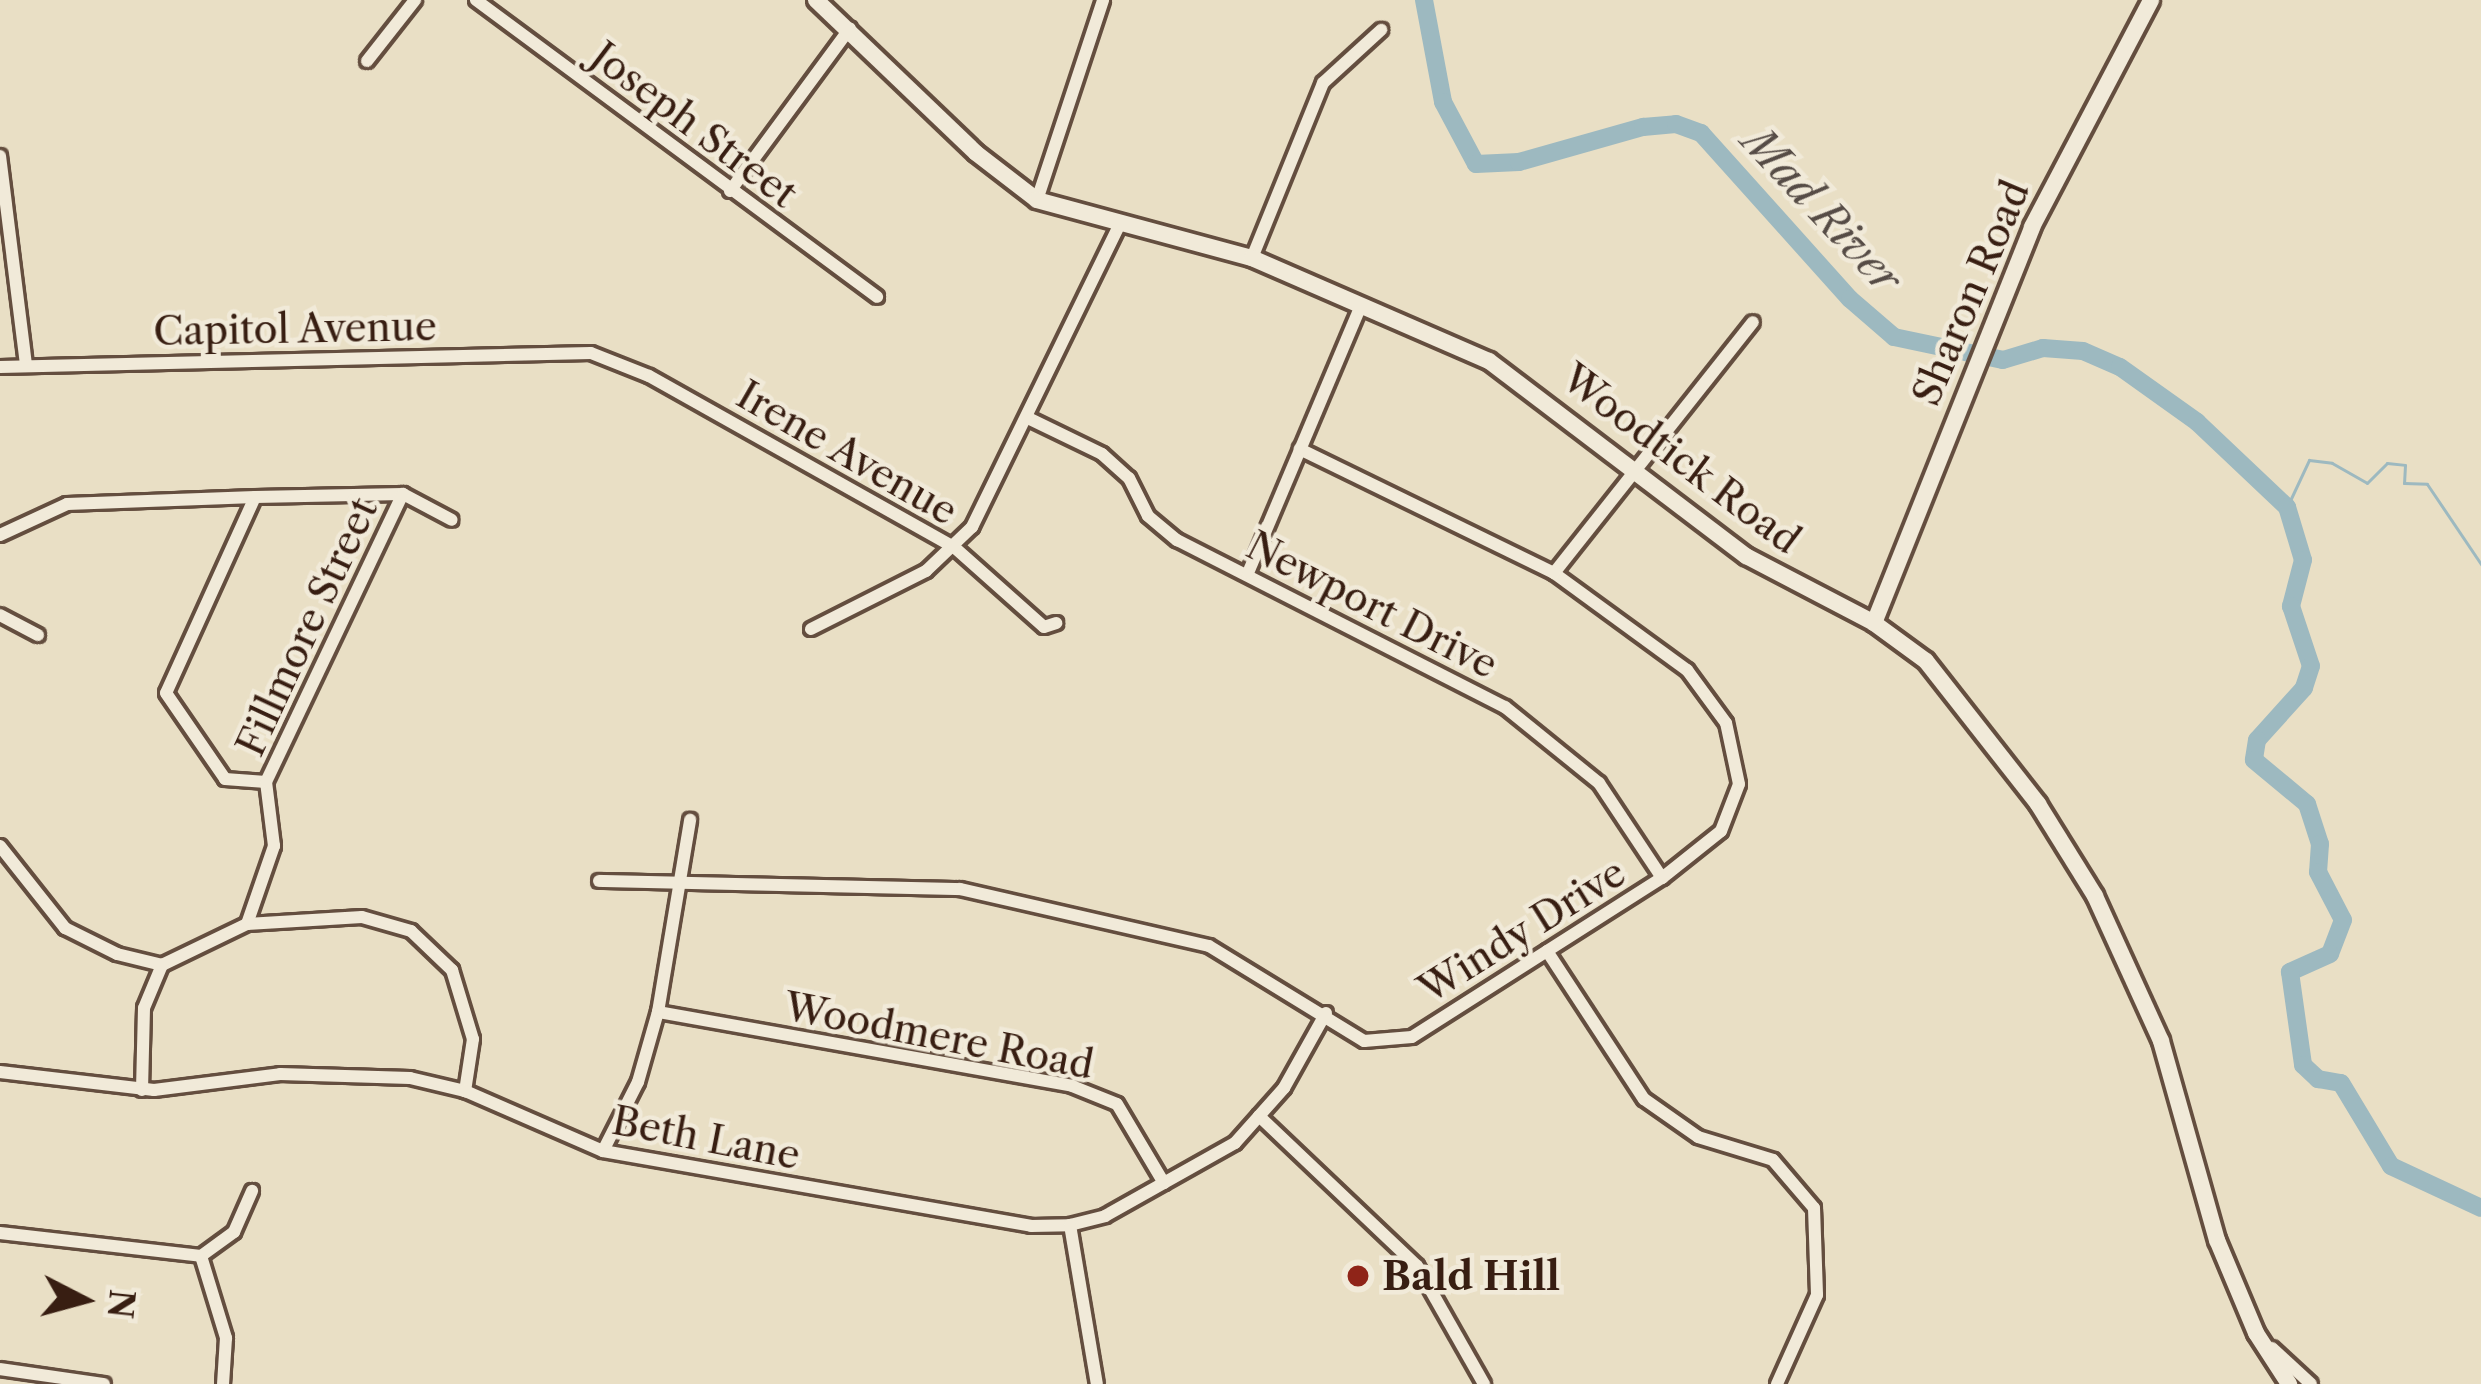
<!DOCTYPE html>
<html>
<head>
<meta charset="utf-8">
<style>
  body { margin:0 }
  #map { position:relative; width:2481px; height:1384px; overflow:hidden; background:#e9dfc5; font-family:"Libre Caslon Text",serif }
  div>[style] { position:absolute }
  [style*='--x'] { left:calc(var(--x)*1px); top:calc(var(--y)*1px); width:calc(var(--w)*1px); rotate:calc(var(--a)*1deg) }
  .stream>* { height:3px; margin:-1.5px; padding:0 1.5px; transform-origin:1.5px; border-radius:1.5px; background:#9db9c0 }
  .river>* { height:18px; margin:-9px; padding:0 9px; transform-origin:9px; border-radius:9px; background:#9db9c0 }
  .roads { filter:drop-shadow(3px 0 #644e3f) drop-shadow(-3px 0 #644e3f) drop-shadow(0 3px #644e3f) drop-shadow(0 -3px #644e3f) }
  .street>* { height:12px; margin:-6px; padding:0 6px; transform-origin:6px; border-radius:6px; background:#f1ead9 }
  .secondary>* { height:16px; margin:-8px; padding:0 8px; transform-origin:8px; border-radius:8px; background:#f1ead9 }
  .dots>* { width:33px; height:33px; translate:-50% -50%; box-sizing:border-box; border:6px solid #f1ead9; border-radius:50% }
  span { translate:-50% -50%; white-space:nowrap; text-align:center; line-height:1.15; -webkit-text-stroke:9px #f1ead9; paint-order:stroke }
  .street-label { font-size:39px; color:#381e12 }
  .poi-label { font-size:39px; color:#381e12; font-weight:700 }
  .left { translate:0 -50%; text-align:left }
  .water-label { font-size:42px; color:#564c46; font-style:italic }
  .north { position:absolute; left:24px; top:1240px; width:120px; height:120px; -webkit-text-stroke:9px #f1ead9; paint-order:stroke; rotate:96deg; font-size:33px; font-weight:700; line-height:48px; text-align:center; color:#381e12 }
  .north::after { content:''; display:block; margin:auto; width:42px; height:54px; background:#381e12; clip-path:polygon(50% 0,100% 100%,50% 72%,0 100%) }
</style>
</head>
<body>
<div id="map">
  <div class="stream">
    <div style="--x:2287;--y:507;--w:52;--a:-64.9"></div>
    <div style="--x:2309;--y:460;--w:23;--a:7"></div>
    <div style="--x:2332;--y:463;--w:40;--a:29.7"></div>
    <div style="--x:2367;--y:483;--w:28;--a:-45"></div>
    <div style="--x:2387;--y:463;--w:18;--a:6"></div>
    <div style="--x:2405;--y:465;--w:18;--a:93"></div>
    <div style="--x:2404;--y:483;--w:23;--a:2"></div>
    <div style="--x:2427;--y:484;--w:97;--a:56"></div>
  </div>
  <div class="river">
    <div style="--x:1424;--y:0;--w:104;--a:79.4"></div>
    <div style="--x:1443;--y:102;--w:70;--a:62"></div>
    <div style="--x:1476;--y:164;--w:43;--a:-2.7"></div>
    <div style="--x:1519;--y:162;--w:129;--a:-15.8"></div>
    <div style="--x:1643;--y:127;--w:33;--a:-5"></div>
    <div style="--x:1676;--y:124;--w:27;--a:20"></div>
    <div style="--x:1701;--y:133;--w:223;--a:48.1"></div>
    <div style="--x:1850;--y:299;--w:58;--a:40.8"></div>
    <div style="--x:1894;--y:337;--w:111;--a:11.9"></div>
    <div style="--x:2003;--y:360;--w:42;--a:-16.7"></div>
    <div style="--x:2043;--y:348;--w:40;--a:4.3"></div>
    <div style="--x:2083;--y:351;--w:40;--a:23.4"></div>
    <div style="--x:2120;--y:367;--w:95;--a:35.5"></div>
    <div style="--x:2197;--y:422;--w:124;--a:43.4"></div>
    <div style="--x:2287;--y:507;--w:55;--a:73.2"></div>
    <div style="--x:2303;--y:560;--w:48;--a:104.6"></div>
    <div style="--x:2291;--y:606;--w:63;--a:71.6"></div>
    <div style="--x:2311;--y:666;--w:23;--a:108"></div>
    <div style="--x:2304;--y:688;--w:70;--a:132.1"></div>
    <div style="--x:2257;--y:740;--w:20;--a:99"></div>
    <div style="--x:2254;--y:760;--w:69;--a:39.7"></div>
    <div style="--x:2307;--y:804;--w:42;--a:72"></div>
    <div style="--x:2320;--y:844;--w:28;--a:94"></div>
    <div style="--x:2318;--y:872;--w:54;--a:62.5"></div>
    <div style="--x:2343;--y:920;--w:36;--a:111"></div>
    <div style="--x:2330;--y:954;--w:44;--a:155.8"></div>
    <div style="--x:2290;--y:972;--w:94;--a:82"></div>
    <div style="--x:2303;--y:1065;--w:21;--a:43"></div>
    <div style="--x:2318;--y:1079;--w:23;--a:10"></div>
    <div style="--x:2341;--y:1083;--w:97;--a:58.9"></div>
    <div style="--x:2391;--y:1166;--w:99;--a:25"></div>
  </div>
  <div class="roads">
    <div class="street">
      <div style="--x:476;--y:0;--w:499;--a:36.5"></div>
      <div style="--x:367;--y:61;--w:78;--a:-51.8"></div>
      <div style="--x:0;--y:156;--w:211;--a:82.9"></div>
      <div style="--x:730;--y:191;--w:202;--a:-53.6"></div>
      <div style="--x:1037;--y:200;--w:211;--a:-71.7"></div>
      <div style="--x:1252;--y:258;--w:189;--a:-67.9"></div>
      <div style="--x:1323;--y:83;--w:79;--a:-42.4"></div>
      <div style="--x:0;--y:367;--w:591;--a:-1.36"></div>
      <div style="--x:591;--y:353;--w:62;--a:21.6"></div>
      <div style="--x:649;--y:376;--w:350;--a:29.3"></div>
      <div style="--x:954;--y:547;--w:120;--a:41.6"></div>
      <div style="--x:1044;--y:627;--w:13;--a:-18"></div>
      <div style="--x:1030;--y:419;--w:80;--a:25.9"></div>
      <div style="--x:1102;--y:454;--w:36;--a:42"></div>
      <div style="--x:1129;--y:478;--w:42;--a:63.4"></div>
      <div style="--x:1148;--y:516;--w:38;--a:40"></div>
      <div style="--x:1177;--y:540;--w:368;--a:27"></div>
      <div style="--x:1505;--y:707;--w:121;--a:39"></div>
      <div style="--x:1599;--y:783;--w:114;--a:56.4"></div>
      <div style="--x:255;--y:497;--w:215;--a:114.4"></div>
      <div style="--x:166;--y:693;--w:104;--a:55.5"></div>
      <div style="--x:225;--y:779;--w:41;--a:4.2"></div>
      <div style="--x:0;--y:535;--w:74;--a:-24.8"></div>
      <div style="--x:67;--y:504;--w:188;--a:-2.1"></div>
      <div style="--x:255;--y:497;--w:148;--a:-1.2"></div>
      <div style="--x:403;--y:494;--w:55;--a:28"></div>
      <div style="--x:1248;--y:573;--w:291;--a:-67.1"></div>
      <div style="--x:1554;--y:573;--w:320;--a:-51.6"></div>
      <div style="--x:0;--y:615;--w:43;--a:27.8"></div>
      <div style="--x:811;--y:629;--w:129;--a:-26.8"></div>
      <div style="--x:926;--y:571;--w:64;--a:-43.7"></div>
      <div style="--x:972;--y:527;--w:339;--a:-64"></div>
      <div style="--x:0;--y:846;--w:105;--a:51.6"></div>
      <div style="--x:65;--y:928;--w:58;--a:26.6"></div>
      <div style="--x:117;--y:954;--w:46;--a:13.7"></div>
      <div style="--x:162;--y:965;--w:94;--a:-25.8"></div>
      <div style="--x:247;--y:924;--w:115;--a:-3.5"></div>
      <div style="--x:362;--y:917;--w:51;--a:15.9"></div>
      <div style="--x:411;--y:931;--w:57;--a:43.6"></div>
      <div style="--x:452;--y:970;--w:72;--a:73.1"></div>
      <div style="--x:473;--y:1039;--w:53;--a:98.7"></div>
      <div style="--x:599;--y:881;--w:361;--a:1.3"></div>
      <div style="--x:960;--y:889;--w:255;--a:12.9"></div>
      <div style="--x:1209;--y:946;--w:182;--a:31.5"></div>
      <div style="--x:1364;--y:1041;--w:48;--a:-4.8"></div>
      <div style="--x:1412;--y:1037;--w:296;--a:-32.5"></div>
      <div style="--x:1662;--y:878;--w:75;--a:-38.5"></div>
      <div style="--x:1721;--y:831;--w:50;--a:-69"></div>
      <div style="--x:1739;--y:784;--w:62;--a:-102"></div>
      <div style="--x:1726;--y:723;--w:66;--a:-126.3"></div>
      <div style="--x:1687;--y:670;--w:165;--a:-143.9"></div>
      <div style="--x:1554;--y:573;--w:283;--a:-154"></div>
      <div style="--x:247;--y:924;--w:83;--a:-70.9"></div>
      <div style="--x:274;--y:846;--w:64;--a:-97.1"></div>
      <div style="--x:266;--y:782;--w:319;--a:-64.6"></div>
      <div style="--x:1547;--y:951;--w:177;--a:56.8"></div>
      <div style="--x:1644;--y:1099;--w:66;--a:35.1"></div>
      <div style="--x:1698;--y:1137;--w:78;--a:17"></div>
      <div style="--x:1773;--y:1160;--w:63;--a:49.5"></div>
      <div style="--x:1814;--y:1208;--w:87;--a:88"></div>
      <div style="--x:1817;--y:1295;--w:98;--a:114.2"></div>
      <div style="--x:658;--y:1012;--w:421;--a:10.1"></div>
      <div style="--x:1072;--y:1086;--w:48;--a:21.8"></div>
      <div style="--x:1117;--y:1104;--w:92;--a:59.3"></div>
      <div style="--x:0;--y:1072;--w:155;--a:6.7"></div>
      <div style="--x:154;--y:1090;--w:127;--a:-7.2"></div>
      <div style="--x:280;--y:1074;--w:130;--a:1.8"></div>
      <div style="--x:410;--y:1078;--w:57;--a:13.3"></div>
      <div style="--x:465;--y:1091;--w:150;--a:23.5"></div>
      <div style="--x:603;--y:1151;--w:435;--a:9.9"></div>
      <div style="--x:1031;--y:1226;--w:39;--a:-1"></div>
      <div style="--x:1070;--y:1225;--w:36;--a:-14"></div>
      <div style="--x:1105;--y:1216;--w:149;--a:-29.3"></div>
      <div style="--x:1235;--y:1143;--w:74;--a:-48.3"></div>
      <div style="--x:1284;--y:1088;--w:86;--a:-60.8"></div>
      <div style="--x:142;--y:1090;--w:82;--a:-88.6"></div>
      <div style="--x:144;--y:1008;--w:47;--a:-67.3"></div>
      <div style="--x:1259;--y:1116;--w:218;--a:43.5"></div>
      <div style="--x:1417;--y:1266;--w:136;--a:60.4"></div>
      <div style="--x:603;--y:1151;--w:77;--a:-63.1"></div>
      <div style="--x:638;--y:1082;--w:73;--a:-74.1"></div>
      <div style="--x:658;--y:1012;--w:195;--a:-80.5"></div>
      <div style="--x:1070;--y:1225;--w:161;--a:80.4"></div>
      <div style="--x:0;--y:1233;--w:202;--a:6.5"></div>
      <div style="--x:201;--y:1256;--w:41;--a:-36"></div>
      <div style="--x:234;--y:1232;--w:45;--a:-66.3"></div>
      <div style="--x:201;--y:1256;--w:86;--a:73"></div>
      <div style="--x:226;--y:1338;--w:46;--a:93.7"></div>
      <div style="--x:2272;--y:1348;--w:53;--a:42.7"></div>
      <div style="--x:0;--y:1369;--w:105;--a:8.2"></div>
    </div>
    <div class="secondary">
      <div style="--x:816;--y:0;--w:221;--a:43.7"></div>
      <div style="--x:976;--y:153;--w:77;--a:37.6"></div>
      <div style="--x:1037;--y:200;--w:223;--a:15.1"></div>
      <div style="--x:1252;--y:258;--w:258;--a:23.5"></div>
      <div style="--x:1489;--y:361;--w:323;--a:37.2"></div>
      <div style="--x:1746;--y:556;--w:144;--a:27.6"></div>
      <div style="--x:1874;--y:623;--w:64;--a:36.2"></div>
      <div style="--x:1926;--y:661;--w:182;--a:51.9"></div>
      <div style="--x:2038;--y:804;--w:108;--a:58.2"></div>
      <div style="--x:2095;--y:896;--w:159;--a:65.5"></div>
      <div style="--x:2161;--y:1041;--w:207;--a:74.3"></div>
      <div style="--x:2217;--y:1240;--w:101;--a:67.2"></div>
      <div style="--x:2256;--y:1333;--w:61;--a:57.1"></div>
      <div style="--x:1874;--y:623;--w:426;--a:-68.2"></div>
      <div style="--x:2032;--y:227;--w:256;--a:-62.3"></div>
    </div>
  </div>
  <div class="dots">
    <div style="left:1358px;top:1276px;background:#8f2418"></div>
  </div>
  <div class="street-label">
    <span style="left:694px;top:125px;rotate:37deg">Joseph Street</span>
    <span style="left:1971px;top:293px;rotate:-67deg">Sharon Road</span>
    <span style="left:295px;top:329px;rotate:-1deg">Capitol Avenue</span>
    <span style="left:847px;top:453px;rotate:30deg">Irene Avenue</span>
    <span style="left:1681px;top:459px;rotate:37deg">Woodtick Road</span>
    <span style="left:1372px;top:605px;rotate:27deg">Newport Drive</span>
    <span style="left:307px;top:627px;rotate:-65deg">Fillmore Street</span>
    <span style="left:1522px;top:931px;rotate:-32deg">Windy Drive</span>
    <span style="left:939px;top:1036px;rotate:11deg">Woodmere Road</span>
    <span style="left:706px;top:1138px;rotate:11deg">Beth Lane</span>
  </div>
  <div class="poi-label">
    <span class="left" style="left:1382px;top:1276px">Bald Hill</span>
  </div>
  <div class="water-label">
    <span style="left:1822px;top:210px;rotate:47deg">Mad River</span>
  </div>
  <div class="north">N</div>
</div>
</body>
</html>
